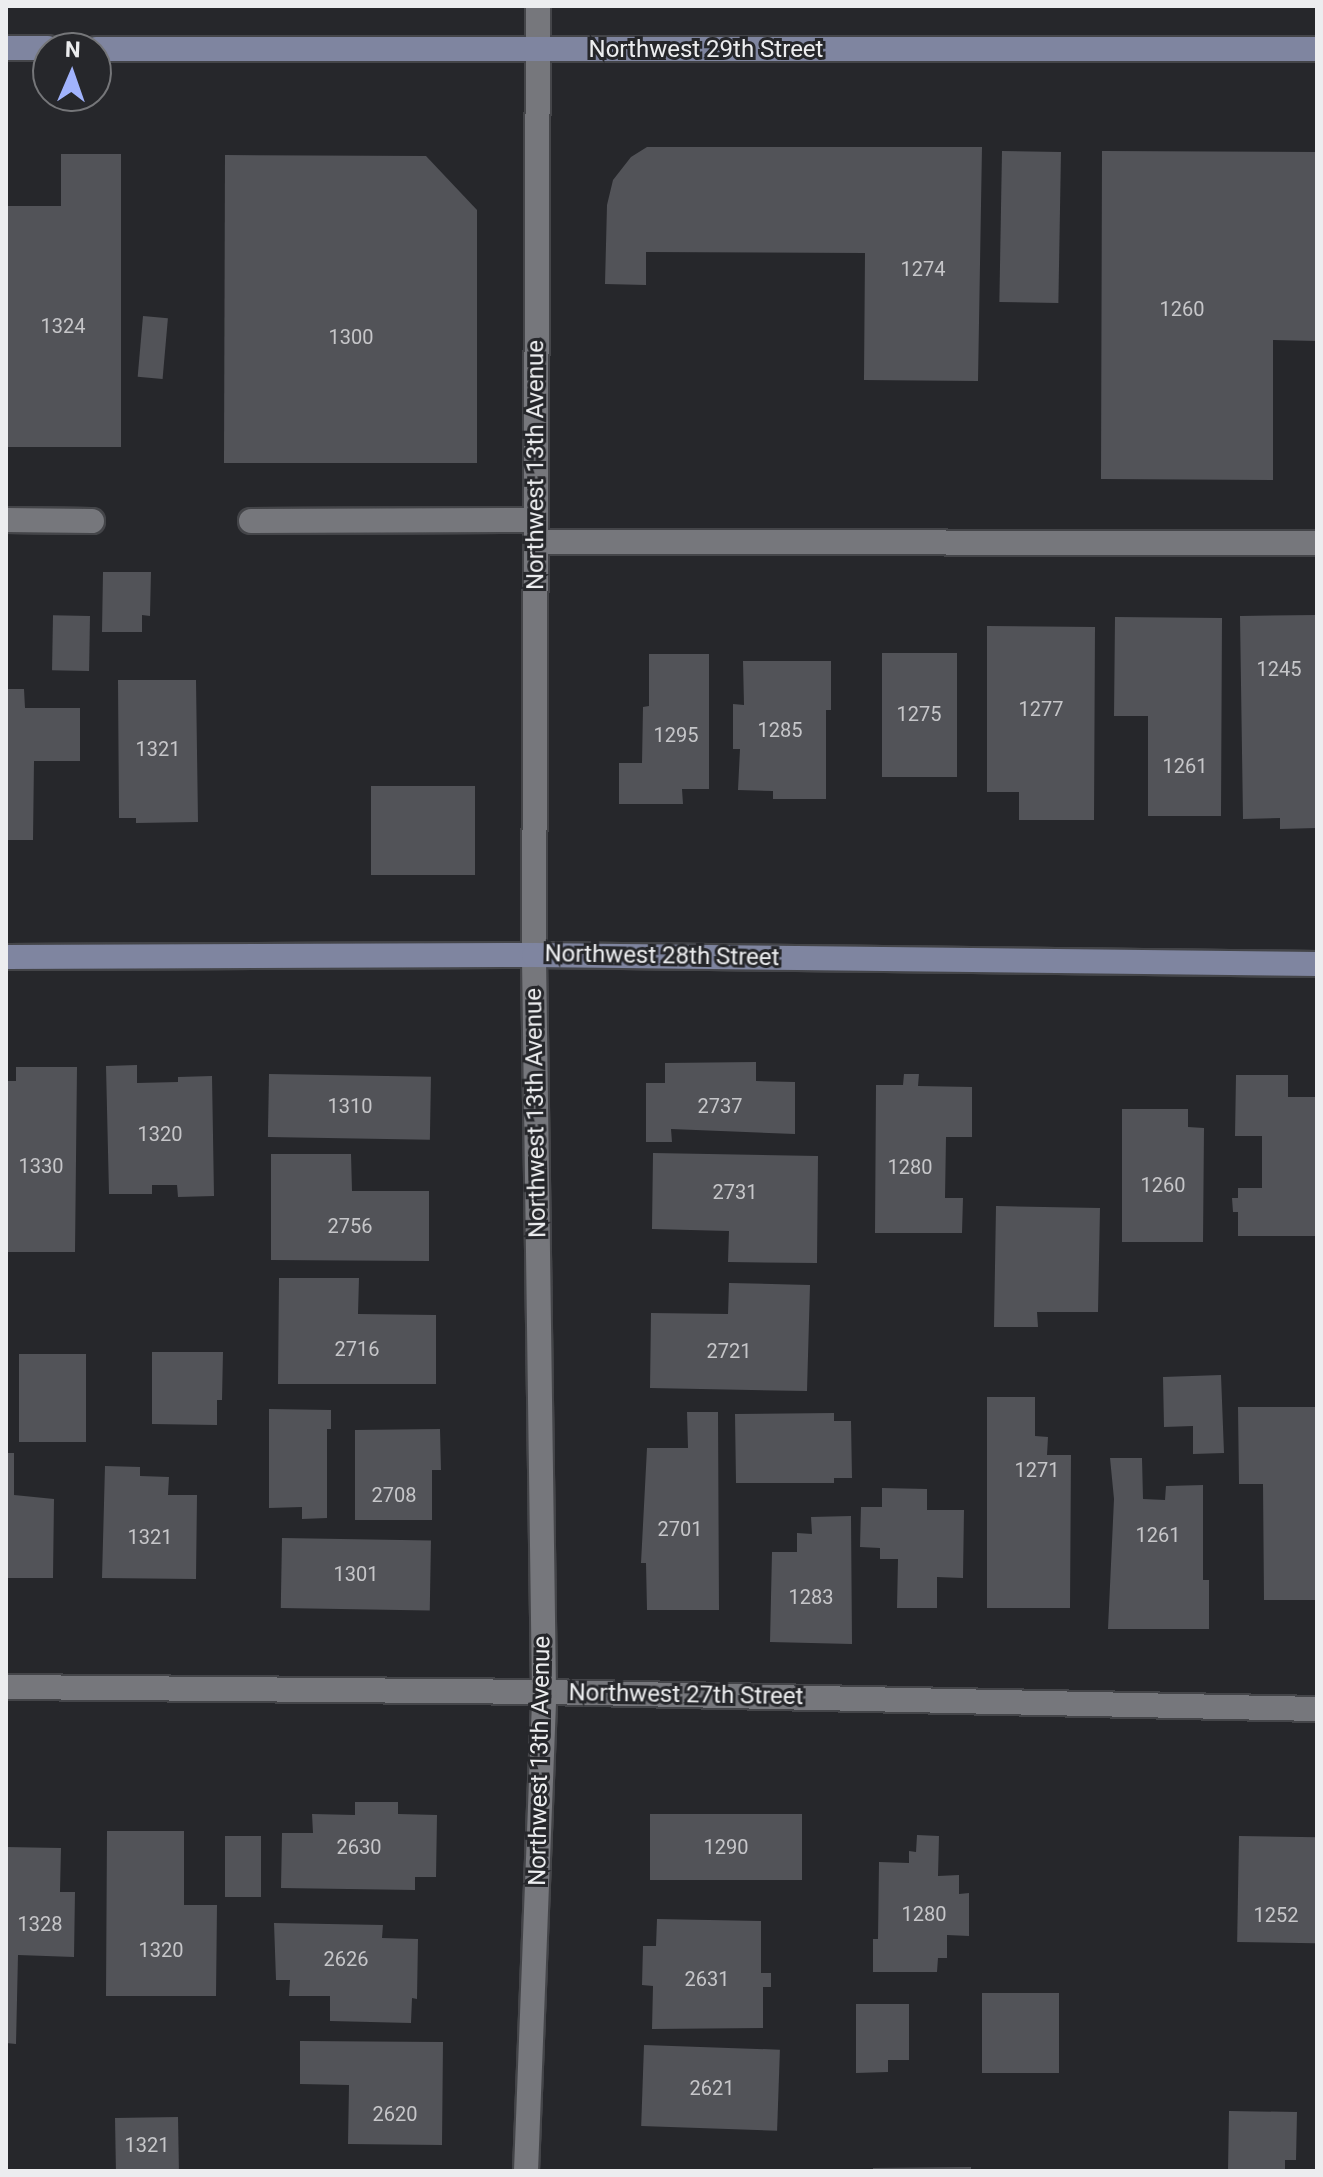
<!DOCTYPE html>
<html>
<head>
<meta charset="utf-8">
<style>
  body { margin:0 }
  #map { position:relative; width:1323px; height:2177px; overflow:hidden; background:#26272b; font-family:Roboto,sans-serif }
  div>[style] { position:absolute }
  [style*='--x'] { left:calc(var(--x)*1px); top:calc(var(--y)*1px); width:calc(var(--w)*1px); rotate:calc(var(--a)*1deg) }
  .building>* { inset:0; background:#525358; transform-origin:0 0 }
  .roads { filter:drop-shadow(2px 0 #444549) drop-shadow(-2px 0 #444549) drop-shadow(0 2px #444549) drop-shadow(0 -2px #444549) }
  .lane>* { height:24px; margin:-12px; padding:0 12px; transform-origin:12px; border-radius:12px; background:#76777c }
  .street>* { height:24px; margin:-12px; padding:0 12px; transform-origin:12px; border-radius:12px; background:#76777c }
  .secondary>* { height:24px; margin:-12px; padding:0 12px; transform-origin:12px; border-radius:12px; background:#7f85a0 }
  span { translate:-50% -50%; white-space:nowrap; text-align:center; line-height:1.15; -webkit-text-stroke:6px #26272b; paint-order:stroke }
  .number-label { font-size:20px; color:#c6c6c9 }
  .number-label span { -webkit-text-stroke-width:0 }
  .street-label { font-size:24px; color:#ecedef }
  .frame { position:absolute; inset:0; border:8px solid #ecedef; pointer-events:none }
  .north { position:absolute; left:32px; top:32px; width:80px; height:80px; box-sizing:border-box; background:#26272b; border:2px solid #757679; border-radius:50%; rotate:2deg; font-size:22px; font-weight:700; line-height:32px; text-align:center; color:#ecedef }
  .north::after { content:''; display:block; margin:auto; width:28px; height:36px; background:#a1b3fd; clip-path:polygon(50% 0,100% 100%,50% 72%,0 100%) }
</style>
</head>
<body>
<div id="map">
  <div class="building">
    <div style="clip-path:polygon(647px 147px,982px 147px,978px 381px,864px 380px,865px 253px,646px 252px,646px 285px,605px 284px,607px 205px,613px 180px,631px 157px)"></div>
    <div style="left:1002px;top:151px;width:59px;height:151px;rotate:1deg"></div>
    <div style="clip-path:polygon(1102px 151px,1317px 152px,1317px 341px,1273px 340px,1273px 480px,1101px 479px)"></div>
    <div style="clip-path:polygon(61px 154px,121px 154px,121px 447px,6px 447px,6px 206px,61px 206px)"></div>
    <div style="clip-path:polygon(225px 155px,426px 156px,477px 210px,477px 463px,224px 463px)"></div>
    <div style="left:143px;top:316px;width:25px;height:61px;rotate:5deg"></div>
    <div style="clip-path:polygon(103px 572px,151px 572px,150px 616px,142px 615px,142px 632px,102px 632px)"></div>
    <div style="clip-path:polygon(1317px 615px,1316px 828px,1280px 829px,1280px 818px,1243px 819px,1240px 616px)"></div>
    <div style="left:90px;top:616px;width:55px;height:37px;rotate:91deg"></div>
    <div style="clip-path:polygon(1115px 617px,1222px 618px,1221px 816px,1148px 816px,1148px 716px,1114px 716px)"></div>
    <div style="clip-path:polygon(987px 626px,1095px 627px,1094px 820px,1019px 820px,1019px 792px,987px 792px)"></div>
    <div style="left:882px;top:653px;width:75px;height:124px"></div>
    <div style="clip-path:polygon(649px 654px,709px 654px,709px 789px,682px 789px,683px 804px,619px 804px,619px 763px,642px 763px,643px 707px,649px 706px)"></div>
    <div style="clip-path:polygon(743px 661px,831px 661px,831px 710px,826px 710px,826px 799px,773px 799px,773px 791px,738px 790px,740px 749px,733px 749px,733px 704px,744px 705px)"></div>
    <div style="clip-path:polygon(118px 680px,196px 680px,198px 822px,136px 823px,136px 818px,119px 818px)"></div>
    <div style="clip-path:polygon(6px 689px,24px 689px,25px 708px,80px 708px,80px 761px,34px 761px,33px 840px,6px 840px)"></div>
    <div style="left:371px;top:786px;width:104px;height:89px"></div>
    <div style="clip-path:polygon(756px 1062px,756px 1081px,795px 1082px,795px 1134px,671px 1129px,672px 1142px,646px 1142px,646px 1083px,665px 1083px,665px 1063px)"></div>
    <div style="clip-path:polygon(137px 1065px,137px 1083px,178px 1082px,178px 1077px,212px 1076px,214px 1196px,178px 1197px,177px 1185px,152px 1185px,152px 1194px,109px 1194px,106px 1066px)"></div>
    <div style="clip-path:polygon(16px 1067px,77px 1067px,75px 1252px,6px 1252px,6px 1081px,16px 1081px)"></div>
    <div style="left:269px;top:1074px;width:162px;height:63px;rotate:1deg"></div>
    <div style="clip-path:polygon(904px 1074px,919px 1074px,918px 1086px,972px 1087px,972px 1137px,946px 1137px,945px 1198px,963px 1198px,962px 1233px,875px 1233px,876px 1085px,903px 1085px)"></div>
    <div style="clip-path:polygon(1236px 1075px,1288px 1075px,1288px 1097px,1317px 1097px,1317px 1236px,1238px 1236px,1238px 1212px,1233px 1212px,1232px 1198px,1238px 1198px,1238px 1188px,1262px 1188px,1262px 1136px,1235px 1136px)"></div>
    <div style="clip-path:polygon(1122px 1109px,1188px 1109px,1188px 1127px,1204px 1128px,1203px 1242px,1122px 1242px)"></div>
    <div style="clip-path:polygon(653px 1153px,818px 1156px,817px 1263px,728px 1262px,729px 1231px,652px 1229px)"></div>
    <div style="clip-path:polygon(271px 1154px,351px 1154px,352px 1191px,429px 1191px,429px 1261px,271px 1260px)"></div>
    <div style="clip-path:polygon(996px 1206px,1100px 1208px,1098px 1312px,1037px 1312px,1038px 1327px,994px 1327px)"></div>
    <div style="clip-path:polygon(279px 1278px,359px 1278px,358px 1314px,436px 1315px,436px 1384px,278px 1384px)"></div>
    <div style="clip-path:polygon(729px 1283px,810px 1285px,807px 1391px,650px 1388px,651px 1313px,728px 1314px)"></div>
    <div style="clip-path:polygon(152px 1352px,223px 1352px,222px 1400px,217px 1400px,217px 1425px,152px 1424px)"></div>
    <div style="left:19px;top:1354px;width:67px;height:88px"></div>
    <div style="clip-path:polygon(1221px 1375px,1224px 1453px,1193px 1454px,1193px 1426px,1164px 1427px,1163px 1377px)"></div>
    <div style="clip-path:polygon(987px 1397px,1035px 1397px,1035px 1436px,1048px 1437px,1047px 1455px,1071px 1455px,1070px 1608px,987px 1608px)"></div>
    <div style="clip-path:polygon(1238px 1407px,1317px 1407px,1317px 1600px,1264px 1600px,1263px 1484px,1239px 1484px)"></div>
    <div style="clip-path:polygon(269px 1409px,331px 1410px,331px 1429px,327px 1429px,327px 1518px,302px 1519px,302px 1507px,269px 1508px)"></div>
    <div style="clip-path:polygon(687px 1412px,718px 1412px,719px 1610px,647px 1610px,646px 1563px,641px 1563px,647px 1448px,688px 1448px)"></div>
    <div style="clip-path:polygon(834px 1413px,834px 1421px,851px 1421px,852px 1478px,834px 1478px,834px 1483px,736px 1483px,735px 1414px)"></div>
    <div style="clip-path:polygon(440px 1429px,441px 1470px,432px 1470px,432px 1520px,355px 1520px,355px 1430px)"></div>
    <div style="clip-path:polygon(6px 1453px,14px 1453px,14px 1495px,54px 1499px,53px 1578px,6px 1578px)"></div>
    <div style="clip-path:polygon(1110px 1458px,1142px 1458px,1143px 1499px,1165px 1500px,1166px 1486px,1203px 1485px,1203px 1580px,1209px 1580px,1209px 1629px,1108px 1629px,1114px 1499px)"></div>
    <div style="clip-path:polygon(105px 1466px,140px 1467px,140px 1476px,169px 1477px,168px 1495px,197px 1495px,196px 1579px,102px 1578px)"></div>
    <div style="clip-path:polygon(882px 1488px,927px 1489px,927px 1510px,964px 1510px,963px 1578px,937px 1577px,937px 1608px,897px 1608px,898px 1559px,880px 1559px,880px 1548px,860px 1547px,861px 1507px,882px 1507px)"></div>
    <div style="clip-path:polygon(851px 1516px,852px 1644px,770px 1642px,772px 1552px,797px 1552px,797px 1533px,812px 1534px,811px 1517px)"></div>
    <div style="left:282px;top:1538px;width:149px;height:70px;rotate:1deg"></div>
    <div style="clip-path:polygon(355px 1802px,398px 1802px,398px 1814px,437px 1815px,436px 1877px,415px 1877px,415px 1890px,281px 1888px,282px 1833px,313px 1833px,312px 1814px,355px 1815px)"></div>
    <div style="left:650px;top:1814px;width:152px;height:66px"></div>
    <div style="clip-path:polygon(107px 1831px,184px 1831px,184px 1905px,217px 1905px,216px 1996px,106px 1996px)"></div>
    <div style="clip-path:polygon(917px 1835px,939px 1836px,938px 1876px,959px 1875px,959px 1894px,969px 1893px,969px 1936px,947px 1935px,947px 1958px,938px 1958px,937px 1972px,873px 1972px,873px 1939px,878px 1939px,879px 1862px,909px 1863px,909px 1851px,916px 1852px)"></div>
    <div style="left:261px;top:1836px;width:61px;height:36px;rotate:90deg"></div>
    <div style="left:1239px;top:1836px;width:78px;height:106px;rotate:1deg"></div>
    <div style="clip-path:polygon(6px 1847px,61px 1848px,60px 1892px,75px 1892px,74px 1957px,18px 1955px,16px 2044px,6px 2043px)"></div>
    <div style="clip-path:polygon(657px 1919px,761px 1921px,761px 1973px,771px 1973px,771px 1987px,763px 1987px,763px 2028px,652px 2029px,653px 1986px,642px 1985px,643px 1946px,656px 1946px)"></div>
    <div style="clip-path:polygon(274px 1923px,383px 1925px,382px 1938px,418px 1939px,417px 1999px,412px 1998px,411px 2023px,330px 2021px,330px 1996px,289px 1996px,290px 1980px,276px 1980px)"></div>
    <div style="left:1059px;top:1993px;width:80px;height:77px;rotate:90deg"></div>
    <div style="clip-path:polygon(856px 2004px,909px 2004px,909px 2060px,888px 2060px,888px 2072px,856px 2073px)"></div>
    <div style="clip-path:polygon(300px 2041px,443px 2042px,442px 2145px,348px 2144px,349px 2085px,300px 2084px)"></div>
    <div style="left:644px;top:2045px;width:136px;height:81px;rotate:2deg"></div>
    <div style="clip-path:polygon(1229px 2111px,1297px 2112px,1296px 2160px,1285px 2160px,1285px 2171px,1228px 2171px)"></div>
    <div style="left:178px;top:2117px;width:54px;height:63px;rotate:89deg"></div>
    <div style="clip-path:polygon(971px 2167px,971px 2171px,873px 2171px,873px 2168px)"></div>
  </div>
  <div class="roads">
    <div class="lane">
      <div style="--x:6;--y:520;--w:86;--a:0.7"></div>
      <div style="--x:251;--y:521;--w:285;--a:-0.2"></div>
      <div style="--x:536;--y:542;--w:781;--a:0.07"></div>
    </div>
    <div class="street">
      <div style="--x:6;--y:1687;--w:538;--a:0.53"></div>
      <div style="--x:544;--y:1692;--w:773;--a:1.26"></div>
      <div style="--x:526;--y:2171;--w:479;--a:-87.8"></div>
      <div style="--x:544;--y:1692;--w:737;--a:-90.78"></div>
      <div style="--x:534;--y:955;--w:949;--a:-89.76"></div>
    </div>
    <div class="secondary">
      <div style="--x:6;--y:48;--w:42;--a:0"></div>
      <div style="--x:96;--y:49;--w:1221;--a:0"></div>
      <div style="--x:6;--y:957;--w:528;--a:-0.22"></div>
      <div style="--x:534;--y:955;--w:783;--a:0.66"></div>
    </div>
  </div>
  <div class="number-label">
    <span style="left:923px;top:269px">1274</span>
    <span style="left:1182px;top:309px">1260</span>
    <span style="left:63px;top:326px">1324</span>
    <span style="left:351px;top:337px">1300</span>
    <span style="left:1279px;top:669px">1245</span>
    <span style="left:1041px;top:709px">1277</span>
    <span style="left:919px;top:714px">1275</span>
    <span style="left:780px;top:730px">1285</span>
    <span style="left:676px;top:735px">1295</span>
    <span style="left:158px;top:749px">1321</span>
    <span style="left:1185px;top:766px">1261</span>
    <span style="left:350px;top:1106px">1310</span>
    <span style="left:720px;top:1106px">2737</span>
    <span style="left:160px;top:1134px">1320</span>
    <span style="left:41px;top:1166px">1330</span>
    <span style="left:910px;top:1167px">1280</span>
    <span style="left:1163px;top:1185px">1260</span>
    <span style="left:735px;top:1192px">2731</span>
    <span style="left:350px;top:1226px">2756</span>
    <span style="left:357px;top:1349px">2716</span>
    <span style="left:729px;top:1351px">2721</span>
    <span style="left:1037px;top:1470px">1271</span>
    <span style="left:394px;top:1495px">2708</span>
    <span style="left:680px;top:1529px">2701</span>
    <span style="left:1158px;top:1535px">1261</span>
    <span style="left:150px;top:1537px">1321</span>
    <span style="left:356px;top:1574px">1301</span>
    <span style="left:811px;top:1597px">1283</span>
    <span style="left:359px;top:1847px">2630</span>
    <span style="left:726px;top:1847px">1290</span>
    <span style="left:924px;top:1914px">1280</span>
    <span style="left:1276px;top:1915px">1252</span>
    <span style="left:40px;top:1924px">1328</span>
    <span style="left:161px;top:1950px">1320</span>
    <span style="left:346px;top:1959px">2626</span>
    <span style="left:707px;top:1979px">2631</span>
    <span style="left:712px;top:2088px">2621</span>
    <span style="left:395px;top:2114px">2620</span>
    <span style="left:147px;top:2145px">1321</span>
  </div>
  <div class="street-label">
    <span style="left:706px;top:50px">Northwest 29th Street</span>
    <span style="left:536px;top:465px;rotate:-90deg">Northwest 13th Avenue</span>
    <span style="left:662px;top:956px;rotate:1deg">Northwest 28th Street</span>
    <span style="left:536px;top:1113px;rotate:-91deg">Northwest 13th Avenue</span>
    <span style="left:686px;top:1695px;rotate:1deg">Northwest 27th Street</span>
    <span style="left:540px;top:1761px;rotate:-89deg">Northwest 13th Avenue</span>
  </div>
  <div class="frame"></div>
  <div class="north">N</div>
</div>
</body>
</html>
